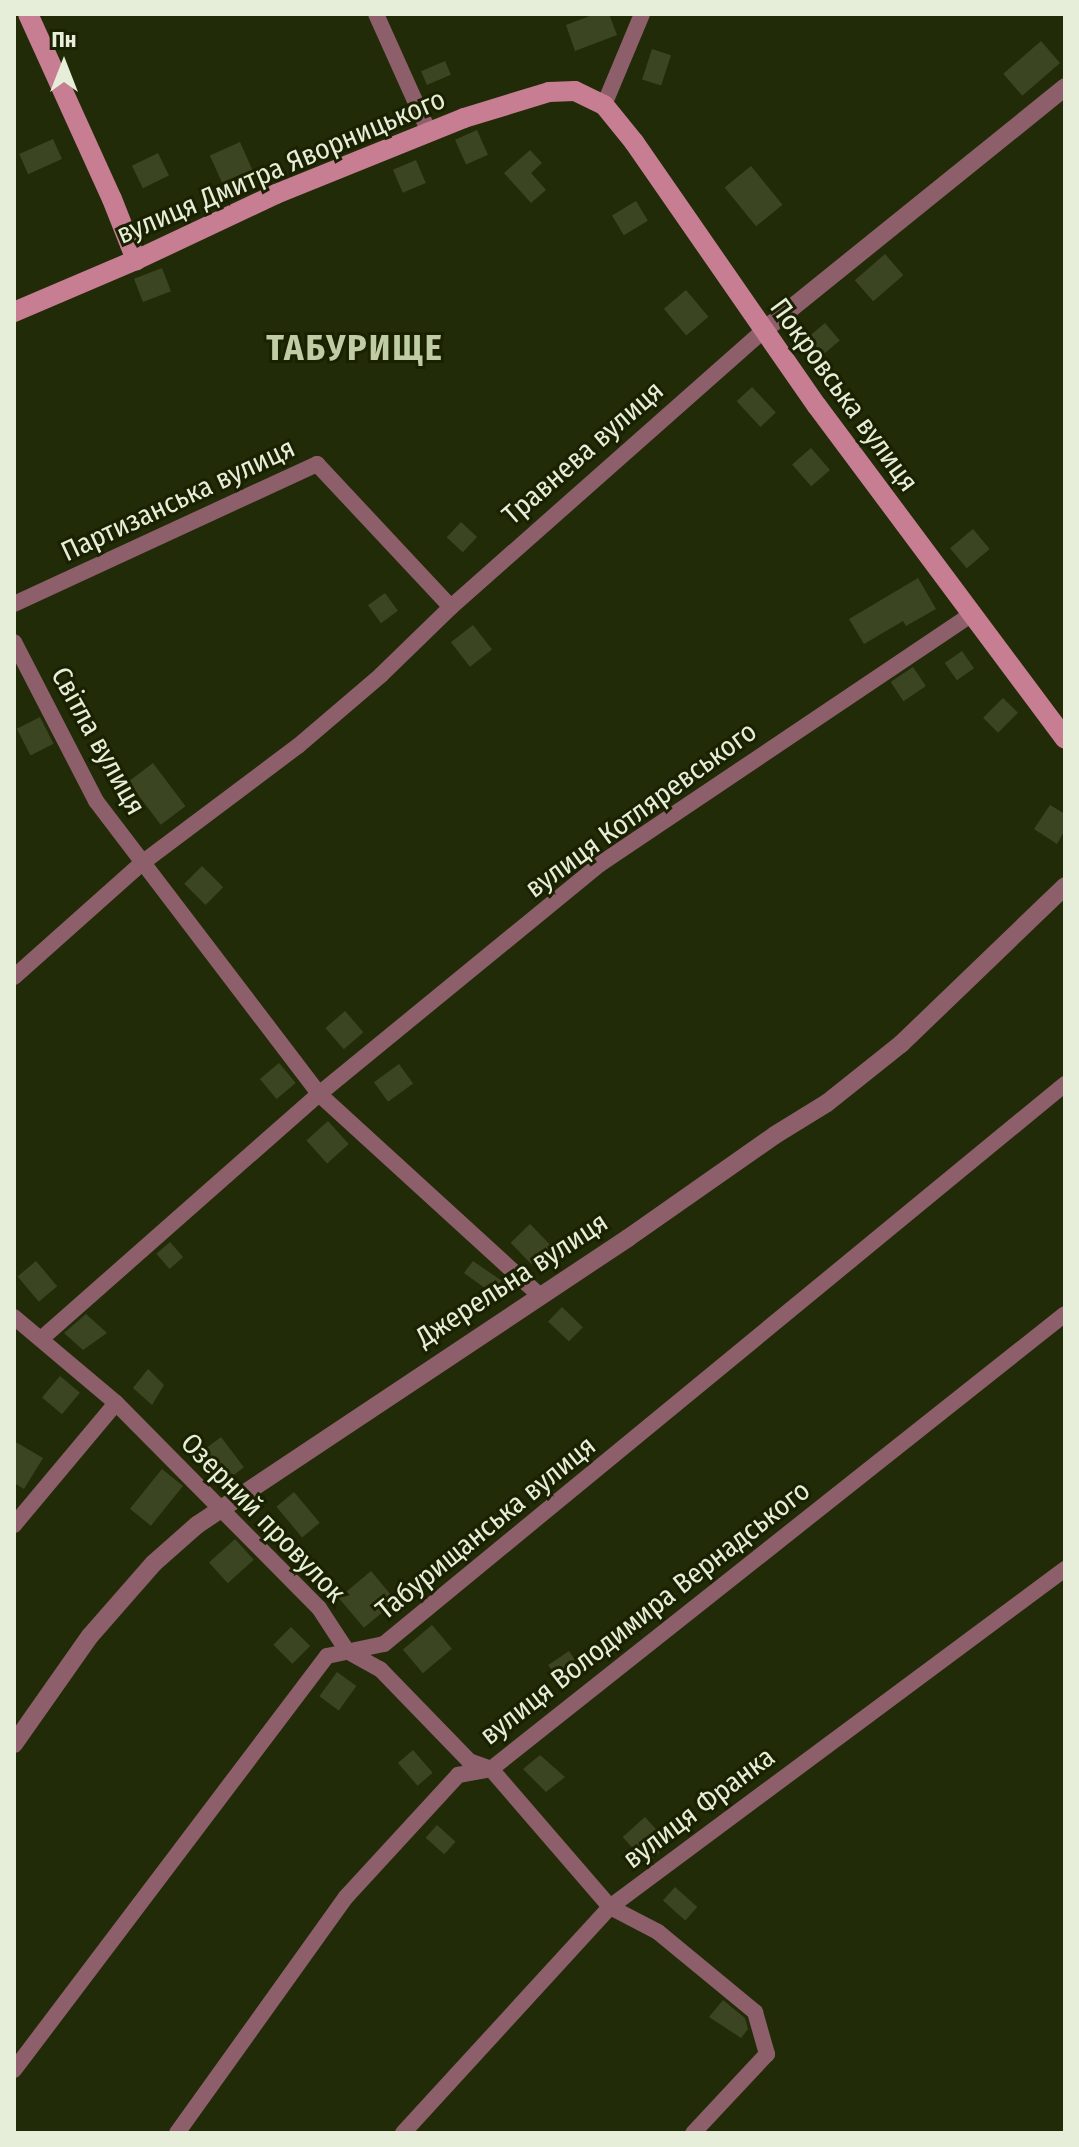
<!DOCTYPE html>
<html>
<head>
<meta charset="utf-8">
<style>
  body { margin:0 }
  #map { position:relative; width:1079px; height:2147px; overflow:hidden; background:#222b07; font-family:"Fira Sans Condensed",sans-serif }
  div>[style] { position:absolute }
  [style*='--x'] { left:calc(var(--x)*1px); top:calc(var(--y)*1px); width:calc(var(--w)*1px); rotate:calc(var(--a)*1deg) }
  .building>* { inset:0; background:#3c4522; transform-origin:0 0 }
  .minor>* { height:16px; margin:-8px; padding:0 8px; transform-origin:8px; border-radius:8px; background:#8d5f6b }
  .tertiary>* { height:18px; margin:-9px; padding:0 9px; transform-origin:9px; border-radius:9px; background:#8d5f6b }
  .secondary>* { height:20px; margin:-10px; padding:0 10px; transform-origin:10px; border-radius:10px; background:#c77d92 }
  span { translate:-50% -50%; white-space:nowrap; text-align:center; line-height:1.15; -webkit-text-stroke:6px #192100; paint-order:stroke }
  .street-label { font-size:28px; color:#e6edd8 }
  .district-label { font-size:36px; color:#c0cca4; font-weight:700; letter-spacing:2px }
  .frame { position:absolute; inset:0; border:16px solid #e6edd8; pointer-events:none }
  .north { position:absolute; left:24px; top:24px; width:80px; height:80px; -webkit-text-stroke:6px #192100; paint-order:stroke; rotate:0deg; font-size:22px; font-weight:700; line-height:32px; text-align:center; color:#e6edd8 }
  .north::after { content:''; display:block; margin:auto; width:28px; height:36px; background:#e6edd8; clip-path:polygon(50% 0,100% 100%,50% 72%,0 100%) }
</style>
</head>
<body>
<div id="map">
  <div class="building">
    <div style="clip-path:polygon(595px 14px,609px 14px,617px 35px,575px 51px,566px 25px)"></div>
    <div style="left:1041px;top:41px;width:29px;height:50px;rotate:49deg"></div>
    <div style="left:652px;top:49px;width:20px;height:32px;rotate:18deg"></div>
    <div style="left:445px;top:61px;width:15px;height:26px;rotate:67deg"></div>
    <div style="left:477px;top:130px;width:27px;height:24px;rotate:66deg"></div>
    <div style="left:53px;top:139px;width:22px;height:37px;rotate:66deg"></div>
    <div style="left:240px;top:142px;width:30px;height:33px;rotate:66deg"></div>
    <div style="clip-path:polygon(530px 150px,542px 163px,531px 173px,546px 190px,531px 203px,504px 173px)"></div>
    <div style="left:158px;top:153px;width:25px;height:29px;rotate:64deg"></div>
    <div style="left:416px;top:160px;width:25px;height:25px;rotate:67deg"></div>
    <div style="left:751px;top:166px;width:50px;height:34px;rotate:51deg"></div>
    <div style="left:636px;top:201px;width:23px;height:28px;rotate:59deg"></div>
    <div style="left:885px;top:254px;width:28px;height:40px;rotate:49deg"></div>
    <div style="left:162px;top:268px;width:25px;height:30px;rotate:69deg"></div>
    <div style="left:686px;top:290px;width:35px;height:29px;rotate:50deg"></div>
    <div style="left:825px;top:323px;width:23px;height:22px;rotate:50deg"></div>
    <div style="left:752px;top:387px;width:35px;height:21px;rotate:47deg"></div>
    <div style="left:811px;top:448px;width:29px;height:25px;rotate:49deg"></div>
    <div style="left:461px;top:522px;width:22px;height:21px;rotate:43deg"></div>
    <div style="left:973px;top:529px;width:26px;height:30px;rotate:50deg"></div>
    <div style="clip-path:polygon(918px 578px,936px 609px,906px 626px,903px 621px,864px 644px,849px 619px)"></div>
    <div style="left:385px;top:593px;width:22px;height:21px;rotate:54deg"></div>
    <div style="left:473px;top:625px;width:31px;height:28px;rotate:52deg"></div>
    <div style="left:962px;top:651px;width:21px;height:21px;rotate:55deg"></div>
    <div style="left:913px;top:667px;width:23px;height:27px;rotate:56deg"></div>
    <div style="left:1003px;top:698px;width:21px;height:28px;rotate:45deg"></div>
    <div style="left:40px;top:717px;width:30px;height:26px;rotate:63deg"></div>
    <div style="left:153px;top:763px;width:54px;height:31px;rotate:53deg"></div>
    <div style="clip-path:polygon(1050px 805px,1065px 814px,1065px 830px,1057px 844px,1034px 829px)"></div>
    <div style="left:202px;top:866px;width:30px;height:25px;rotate:45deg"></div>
    <div style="left:345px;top:1011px;width:28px;height:26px;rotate:49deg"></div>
    <div style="left:279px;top:1063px;width:26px;height:25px;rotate:50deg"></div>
    <div style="left:399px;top:1064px;width:24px;height:31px;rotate:54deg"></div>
    <div style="left:328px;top:1121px;width:31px;height:29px;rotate:48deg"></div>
    <div style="left:530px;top:1224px;width:30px;height:27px;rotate:46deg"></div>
    <div style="left:170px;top:1242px;width:20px;height:18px;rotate:49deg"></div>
    <div style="left:36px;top:1261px;width:33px;height:24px;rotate:50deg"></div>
    <div style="clip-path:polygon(473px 1261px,502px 1281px,489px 1291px,464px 1273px)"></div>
    <div style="left:562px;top:1307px;width:29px;height:20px;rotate:44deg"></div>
    <div style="clip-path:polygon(86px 1314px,107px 1333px,83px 1350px,64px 1333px)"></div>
    <div style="clip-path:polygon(148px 1369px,164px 1385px,152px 1405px,133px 1388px)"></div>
    <div style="left:60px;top:1376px;width:26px;height:28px;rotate:40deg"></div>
    <div style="left:221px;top:1437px;width:38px;height:23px;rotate:53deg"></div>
    <div style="clip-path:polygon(14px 1441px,43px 1458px,24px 1489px,14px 1483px)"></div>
    <div style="left:162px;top:1469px;width:27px;height:51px;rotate:39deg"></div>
    <div style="left:294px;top:1492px;width:40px;height:23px;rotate:50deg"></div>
    <div style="left:235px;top:1539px;width:28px;height:35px;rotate:48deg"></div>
    <div style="left:371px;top:1571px;width:39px;height:42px;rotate:50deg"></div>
    <div style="left:432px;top:1625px;width:31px;height:38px;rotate:50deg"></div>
    <div style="left:291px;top:1627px;width:27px;height:25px;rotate:45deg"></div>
    <div style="left:569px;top:1651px;width:18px;height:25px;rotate:56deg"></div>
    <div style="left:337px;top:1672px;width:24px;height:30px;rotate:36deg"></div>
    <div style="left:413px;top:1750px;width:30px;height:20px;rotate:49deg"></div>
    <div style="clip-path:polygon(540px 1755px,565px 1777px,546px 1792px,523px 1769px)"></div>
    <div style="left:645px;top:1817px;width:36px;height:30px;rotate:48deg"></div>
    <div style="left:437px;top:1825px;width:25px;height:17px;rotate:42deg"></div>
    <div style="left:675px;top:1887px;width:30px;height:18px;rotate:42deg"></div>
    <div style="clip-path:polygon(723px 2000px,745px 2018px,748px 2029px,741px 2038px,709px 2017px)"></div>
  </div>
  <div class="minor">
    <div style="--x:376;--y:14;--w:129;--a:65.8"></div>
    <div style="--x:604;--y:105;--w:99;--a:-67.3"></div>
    <div style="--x:14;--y:604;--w:334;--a:-24.8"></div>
    <div style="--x:317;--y:464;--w:196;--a:46.9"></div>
    <div style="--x:14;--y:642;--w:179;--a:62.7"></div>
    <div style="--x:96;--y:801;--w:368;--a:52.7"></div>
    <div style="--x:319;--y:1094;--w:298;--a:42.4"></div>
    <div style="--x:14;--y:977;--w:171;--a:-41.7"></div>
    <div style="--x:142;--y:863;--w:195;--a:-36.9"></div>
    <div style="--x:298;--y:746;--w:109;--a:-40.5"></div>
    <div style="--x:381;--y:675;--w:98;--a:-44.2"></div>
    <div style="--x:451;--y:607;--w:417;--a:-41.5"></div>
    <div style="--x:14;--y:1317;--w:133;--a:40.1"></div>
    <div style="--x:116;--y:1403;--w:289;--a:45.3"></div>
    <div style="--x:319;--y:1608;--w:51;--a:56.9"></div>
    <div style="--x:347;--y:1651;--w:38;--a:29"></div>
    <div style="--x:380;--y:1669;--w:128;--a:45.9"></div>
    <div style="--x:469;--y:1761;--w:23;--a:20"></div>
    <div style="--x:491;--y:1769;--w:182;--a:49.2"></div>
    <div style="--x:610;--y:1907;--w:54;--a:27.5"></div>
    <div style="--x:658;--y:1932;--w:126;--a:39.5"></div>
    <div style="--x:755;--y:2012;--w:44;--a:74.1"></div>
    <div style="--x:767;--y:2054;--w:108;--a:133.1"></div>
    <div style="--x:41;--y:1339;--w:371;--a:-41.4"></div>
    <div style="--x:319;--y:1094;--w:363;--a:-39.3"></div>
    <div style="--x:600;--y:864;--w:446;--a:-33.9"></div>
    <div style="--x:14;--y:1525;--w:159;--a:-50.1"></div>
    <div style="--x:14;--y:2070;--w:519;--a:-52.91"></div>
    <div style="--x:327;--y:1656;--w:58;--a:-11.9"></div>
    <div style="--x:384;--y:1644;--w:882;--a:-39.43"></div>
    <div style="--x:177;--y:2133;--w:290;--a:-54.4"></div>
    <div style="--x:346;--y:1897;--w:166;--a:-47.4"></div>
    <div style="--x:458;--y:1775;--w:34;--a:-10"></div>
    <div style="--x:491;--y:1769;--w:732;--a:-38.4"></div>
    <div style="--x:403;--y:2133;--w:306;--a:-47.5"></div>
    <div style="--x:610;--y:1907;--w:567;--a:-36.61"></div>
  </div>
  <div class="tertiary">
    <div style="--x:763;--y:331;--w:388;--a:-38.9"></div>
    <div style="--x:14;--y:1744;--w:132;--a:-54.9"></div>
    <div style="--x:90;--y:1636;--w:97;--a:-48.8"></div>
    <div style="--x:154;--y:1563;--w:57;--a:-41.5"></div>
    <div style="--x:197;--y:1525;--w:518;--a:-33.66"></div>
    <div style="--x:628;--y:1238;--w:179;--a:-35"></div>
    <div style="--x:775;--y:1135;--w:61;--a:-31.6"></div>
    <div style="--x:827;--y:1103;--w:95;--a:-38.6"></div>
    <div style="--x:901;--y:1044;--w:228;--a:-43.9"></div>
  </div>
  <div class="secondary">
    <div style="--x:28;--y:14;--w:203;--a:65.6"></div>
    <div style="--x:112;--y:199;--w:66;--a:68.5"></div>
    <div style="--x:14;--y:312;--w:133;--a:-23.1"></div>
    <div style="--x:136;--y:260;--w:155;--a:-25.2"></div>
    <div style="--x:276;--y:194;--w:203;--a:-22"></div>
    <div style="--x:464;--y:118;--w:89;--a:-17"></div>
    <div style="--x:549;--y:92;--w:26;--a:-2"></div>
    <div style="--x:575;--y:91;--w:32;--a:26"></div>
    <div style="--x:604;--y:105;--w:48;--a:51"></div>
    <div style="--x:634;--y:142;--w:321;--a:55.3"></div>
    <div style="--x:817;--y:406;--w:415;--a:53.3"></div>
  </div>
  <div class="street-label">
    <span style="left:281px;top:167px;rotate:-23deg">вулиця Дмитра Яворницького</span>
    <span style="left:844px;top:395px;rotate:54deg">Покровська вулиця</span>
    <span style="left:583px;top:453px;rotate:-41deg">Травнева вулиця</span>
    <span style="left:178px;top:500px;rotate:-25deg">Партизанська вулиця</span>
    <span style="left:98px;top:741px;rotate:61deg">Світла вулиця</span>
    <span style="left:641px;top:810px;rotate:-36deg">вулиця Котляревського</span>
    <span style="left:512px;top:1280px;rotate:-33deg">Джерельна вулиця</span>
    <span style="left:263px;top:1518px;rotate:46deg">Озерний провулок</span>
    <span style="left:486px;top:1528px;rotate:-39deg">Табурищанська вулиця</span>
    <span style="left:645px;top:1613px;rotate:-38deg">вулиця Володимира Вернадського</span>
    <span style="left:699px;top:1808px;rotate:-37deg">вулиця Франка</span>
  </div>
  <div class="district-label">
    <span style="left:355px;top:349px">ТАБУРИЩЕ</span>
  </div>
  <div class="frame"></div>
  <div class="north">Пн</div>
</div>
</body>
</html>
